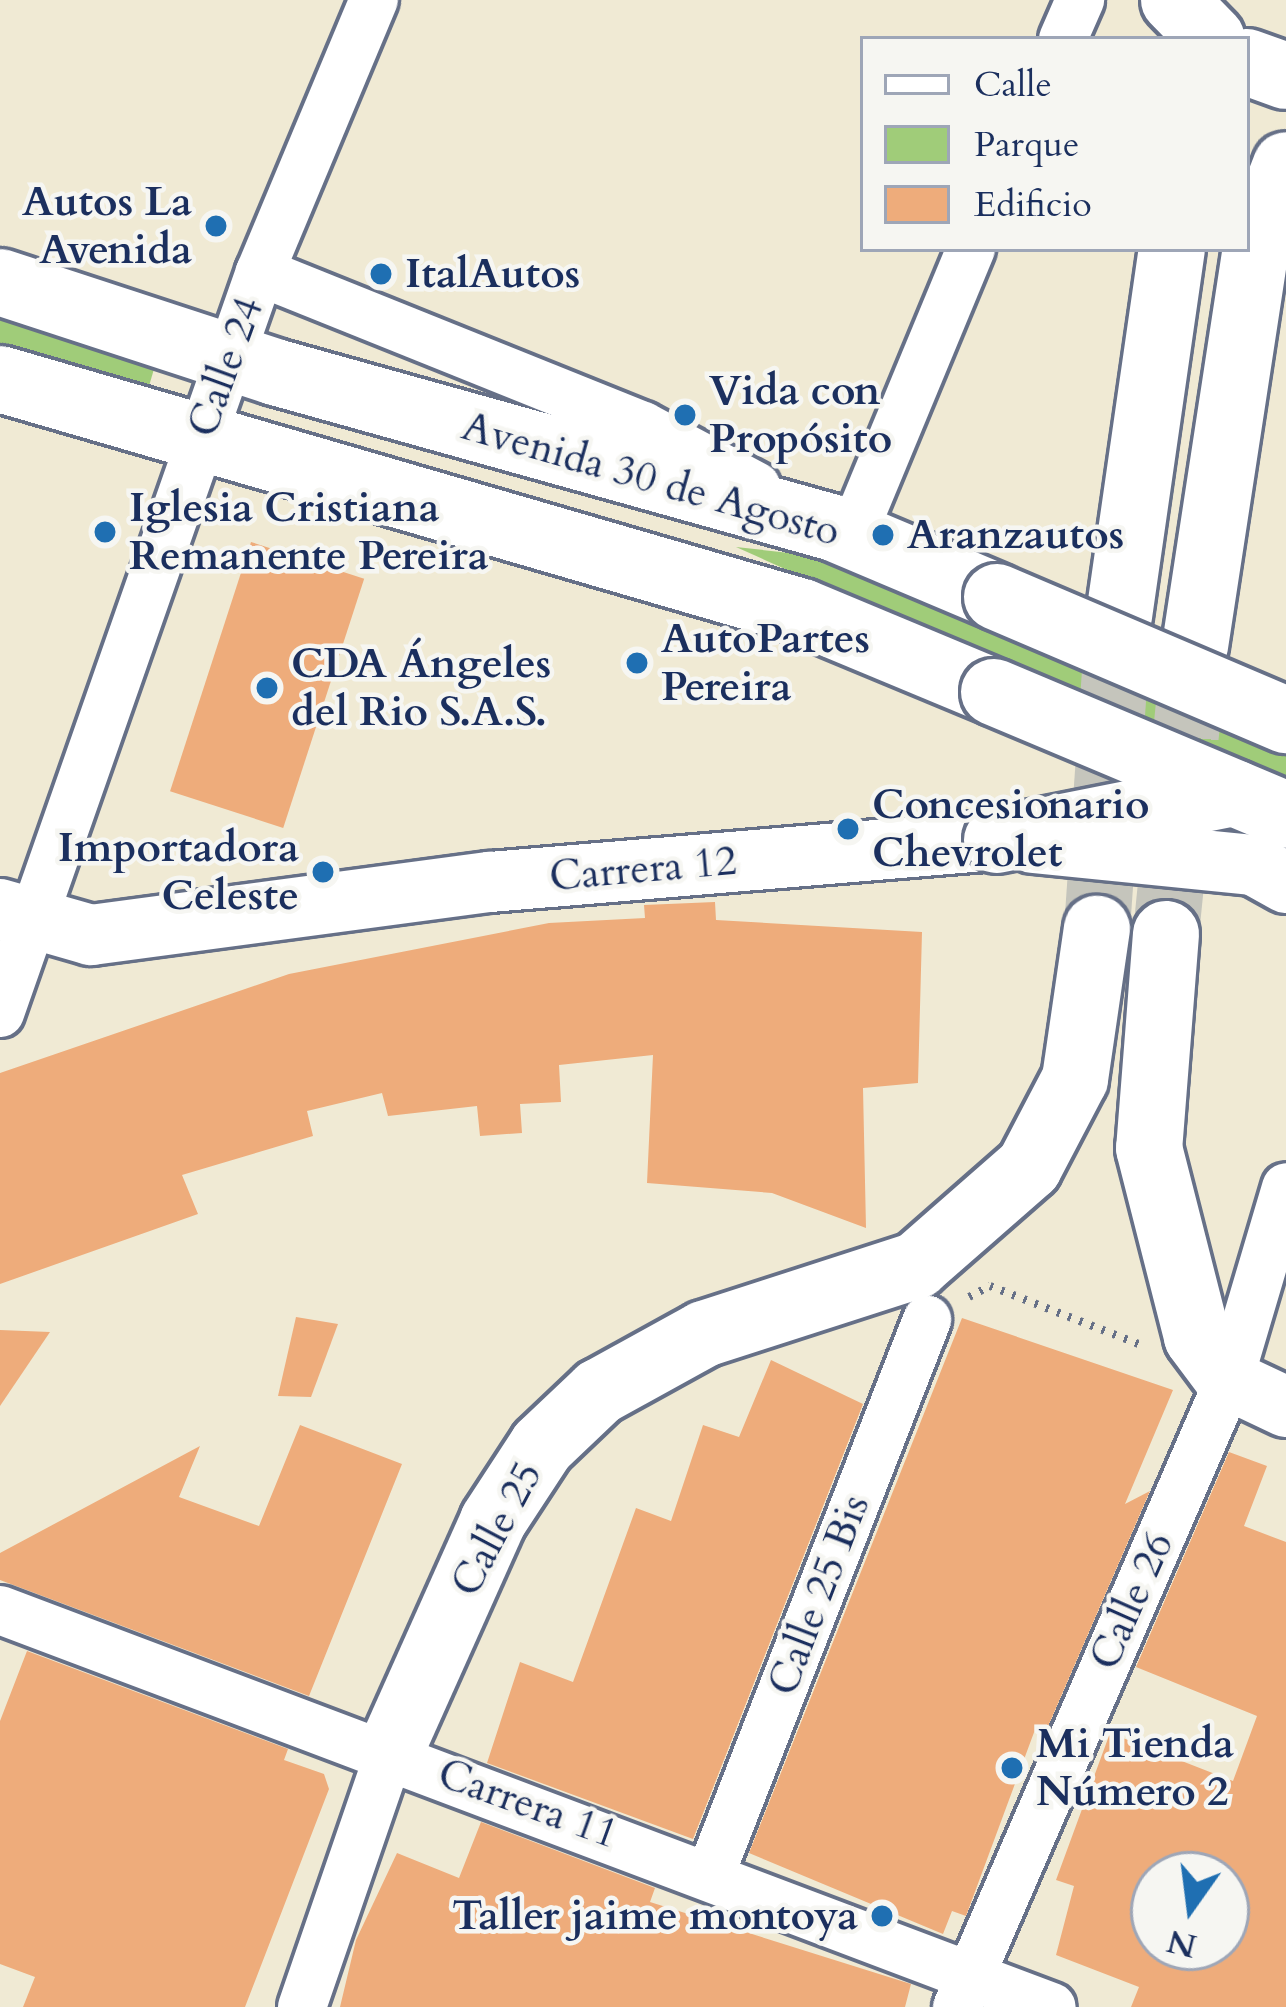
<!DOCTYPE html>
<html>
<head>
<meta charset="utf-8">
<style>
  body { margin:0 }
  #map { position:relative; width:1286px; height:2007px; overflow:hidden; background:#f0ead4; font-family:Cardo,serif }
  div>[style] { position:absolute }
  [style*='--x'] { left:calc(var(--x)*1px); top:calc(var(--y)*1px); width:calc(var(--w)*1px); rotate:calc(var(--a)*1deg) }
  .green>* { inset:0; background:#a0cc79 }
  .building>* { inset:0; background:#eeac7b; transform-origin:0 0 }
  .secondary-tunnel>* { height:66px; margin-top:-33px; transform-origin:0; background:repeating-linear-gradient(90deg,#c5c5bc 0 66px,transparent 0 99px) }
  .path>* { height:8px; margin-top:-4px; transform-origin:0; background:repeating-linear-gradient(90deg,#667087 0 3px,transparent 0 12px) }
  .roads { filter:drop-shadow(3px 0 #667087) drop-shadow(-3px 0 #667087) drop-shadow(0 3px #667087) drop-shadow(0 -3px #667087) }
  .minor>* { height:48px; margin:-24px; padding:0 24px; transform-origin:24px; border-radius:24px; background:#fff }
  .tertiary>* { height:60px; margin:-30px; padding:0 30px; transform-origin:30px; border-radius:30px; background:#fff }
  .secondary>* { height:66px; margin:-33px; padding:0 33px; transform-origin:33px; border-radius:33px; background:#fff }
  .primary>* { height:66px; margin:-33px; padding:0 33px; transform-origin:33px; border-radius:33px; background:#fff }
  .bridges { filter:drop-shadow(3px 0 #667087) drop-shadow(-3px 0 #667087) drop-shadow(0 3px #667087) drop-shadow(0 -3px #667087) }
  .tertiary-bridge>* { height:60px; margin:-30px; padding:0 30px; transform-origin:30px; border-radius:30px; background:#fff }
  .primary-bridge>* { height:66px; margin:-33px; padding:0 33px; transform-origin:33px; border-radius:33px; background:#fff }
  .dots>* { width:33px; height:33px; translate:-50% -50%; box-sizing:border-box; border:6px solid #f6f6f2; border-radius:50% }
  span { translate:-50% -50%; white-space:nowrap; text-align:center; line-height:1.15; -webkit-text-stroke:9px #f6f6f2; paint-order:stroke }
  .poi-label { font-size:42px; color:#1b2f5e; font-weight:700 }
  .right { translate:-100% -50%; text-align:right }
  .left { translate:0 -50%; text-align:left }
  .street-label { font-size:42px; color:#1b2f5e }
  .legend { position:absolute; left:860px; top:36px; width:390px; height:216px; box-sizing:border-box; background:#f6f6f2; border:3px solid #9ea6b7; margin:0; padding:15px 21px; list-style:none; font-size:36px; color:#1b2f5e }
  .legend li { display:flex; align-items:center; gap:24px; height:60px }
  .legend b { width:60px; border:3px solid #9ea6b7 }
  .north { position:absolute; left:1130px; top:1851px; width:120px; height:120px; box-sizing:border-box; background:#f6f6f2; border:3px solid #9ea6b7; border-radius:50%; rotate:194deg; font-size:33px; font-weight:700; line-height:48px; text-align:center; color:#1b2f5e }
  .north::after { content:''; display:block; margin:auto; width:42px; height:54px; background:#1f6fb2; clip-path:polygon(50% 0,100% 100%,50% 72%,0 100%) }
</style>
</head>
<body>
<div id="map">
  <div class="green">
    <div style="clip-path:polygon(0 307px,157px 359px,146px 396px,0 353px)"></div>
    <div style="clip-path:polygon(736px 547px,826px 557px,1286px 750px,1286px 793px)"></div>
  </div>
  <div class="building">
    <div style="left:251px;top:542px;width:119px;height:262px;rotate:18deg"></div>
    <div style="clip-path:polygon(715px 902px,716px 920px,922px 932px,918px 1083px,863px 1088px,866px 1228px,772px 1193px,647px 1183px,653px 1055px,559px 1065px,561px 1102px,520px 1104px,522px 1133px,480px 1136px,477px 1106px,388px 1116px,382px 1093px,307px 1111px,313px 1136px,182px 1175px,198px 1214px,0 1284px,0 1073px,289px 974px,549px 923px,645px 918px,644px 905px)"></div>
    <div style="clip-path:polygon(296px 1317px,338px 1324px,311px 1397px,278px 1396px)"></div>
    <div style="clip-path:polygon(962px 1318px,1173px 1390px,1125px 1504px,1150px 1491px,1046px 1731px,1036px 1727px,966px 1916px,952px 1911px,943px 1934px,749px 1853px)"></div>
    <div style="clip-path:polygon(0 1330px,50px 1332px,0 1406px)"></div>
    <div style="clip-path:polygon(771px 1360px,863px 1404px,693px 1839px,487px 1763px,520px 1662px,573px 1682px,636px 1508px,671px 1521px,703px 1425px,739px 1437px)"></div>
    <div style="clip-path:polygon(300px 1425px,402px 1464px,309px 1696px,0 1580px,0 1553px,200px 1446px,179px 1497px,259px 1526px)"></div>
    <div style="clip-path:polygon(evenodd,1229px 1452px,1267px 1466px,1244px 1526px,1286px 1542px,1286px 2007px,1131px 2007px,1139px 1987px,1056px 1955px,1074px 1886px,1056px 1880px,1110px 1733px,1233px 1781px,1257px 1716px,1136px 1667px,1229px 1452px,1154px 1875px,1226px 1875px,1226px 1947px,1154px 1947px,1154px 1875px)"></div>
    <div style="clip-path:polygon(27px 1651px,288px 1749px,284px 1760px,324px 1774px,329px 1789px,245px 2007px,23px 2007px,35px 1977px,0 1964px,0 1721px)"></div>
    <div style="clip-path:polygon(481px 1822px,655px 1888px,650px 1902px,911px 1984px,905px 2007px,340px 2007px,356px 1940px,397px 1853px,459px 1878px)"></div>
  </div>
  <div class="secondary-tunnel">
    <div style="--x:1097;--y:929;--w:314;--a:-86"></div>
    <div style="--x:1166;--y:934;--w:289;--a:-84.3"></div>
  </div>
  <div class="path">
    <div style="--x:969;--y:1297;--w:24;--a:-28"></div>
    <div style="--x:990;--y:1286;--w:165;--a:21.3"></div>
  </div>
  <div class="roads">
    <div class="minor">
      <div style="--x:1063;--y:39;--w:43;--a:-66.4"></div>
      <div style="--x:260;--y:272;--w:413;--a:21.9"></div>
      <div style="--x:643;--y:426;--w:128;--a:28"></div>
      <div style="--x:852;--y:536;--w:311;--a:-67.5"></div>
      <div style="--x:0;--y:1013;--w:785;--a:-70.67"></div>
      <div style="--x:260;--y:272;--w:295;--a:-67.3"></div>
      <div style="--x:0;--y:1610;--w:1124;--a:20.68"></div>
      <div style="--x:712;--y:1870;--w:591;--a:-68.65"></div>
      <div style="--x:302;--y:2007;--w:268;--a:-71"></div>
      <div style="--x:957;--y:2007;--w:683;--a:-66.55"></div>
      <div style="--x:1229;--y:1380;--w:201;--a:-73.5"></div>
    </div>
    <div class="tertiary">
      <div style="--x:0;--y:909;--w:95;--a:15.9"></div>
      <div style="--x:91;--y:935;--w:403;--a:-7.6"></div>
      <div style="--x:490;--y:882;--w:509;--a:-4.74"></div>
      <div style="--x:1229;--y:1380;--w:63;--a:25.3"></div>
    </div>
    <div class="secondary">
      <div style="--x:1174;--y:0;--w:54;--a:45.7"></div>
      <div style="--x:1247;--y:62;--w:41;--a:19.7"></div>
      <div style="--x:1119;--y:616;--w:371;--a:-81.8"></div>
      <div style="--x:1195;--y:646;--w:411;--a:-81.3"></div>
      <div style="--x:1257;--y:240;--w:80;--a:-68.9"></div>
      <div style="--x:1166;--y:934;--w:215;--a:94.5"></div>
      <div style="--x:1149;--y:1148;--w:195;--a:75.7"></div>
      <div style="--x:1197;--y:1337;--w:54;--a:53.3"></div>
      <div style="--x:389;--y:1754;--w:255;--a:-65.9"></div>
      <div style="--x:493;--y:1521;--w:90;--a:-56.8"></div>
      <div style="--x:542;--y:1446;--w:79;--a:-43.5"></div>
      <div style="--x:599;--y:1392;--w:120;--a:-28.9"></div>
      <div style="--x:704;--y:1334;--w:224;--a:-17.9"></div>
      <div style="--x:917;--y:1265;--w:149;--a:-41.2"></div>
      <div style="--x:1029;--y:1167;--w:99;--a:-62.4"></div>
      <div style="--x:1075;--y:1079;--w:152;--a:-81.7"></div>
    </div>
    <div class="primary">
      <div style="--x:0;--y:282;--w:289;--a:18.1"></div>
      <div style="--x:275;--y:372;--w:580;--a:15.59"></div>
      <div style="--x:834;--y:528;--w:177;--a:22.9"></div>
      <div style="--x:0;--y:379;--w:835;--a:16.2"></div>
      <div style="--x:802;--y:612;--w:208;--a:22.6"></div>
    </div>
  </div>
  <div class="bridges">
    <div class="tertiary-bridge">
      <div style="--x:1033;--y:843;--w:222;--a:5.7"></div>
      <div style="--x:1254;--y:865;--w:37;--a:29"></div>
    </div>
    <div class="primary-bridge">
      <div style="--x:997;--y:597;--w:314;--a:23.1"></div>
      <div style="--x:994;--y:692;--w:317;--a:22.8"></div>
      <div style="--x:997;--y:840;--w:242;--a:-11.2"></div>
    </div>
  </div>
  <div class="dots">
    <div style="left:216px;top:226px;background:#1f6fb2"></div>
    <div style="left:381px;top:274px;background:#1f6fb2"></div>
    <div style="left:685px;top:415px;background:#1f6fb2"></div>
    <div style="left:105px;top:532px;background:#1f6fb2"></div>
    <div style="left:883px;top:535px;background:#1f6fb2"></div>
    <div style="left:637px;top:663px;background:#1f6fb2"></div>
    <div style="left:267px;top:688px;background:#1f6fb2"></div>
    <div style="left:848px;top:829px;background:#1f6fb2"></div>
    <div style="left:323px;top:872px;background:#1f6fb2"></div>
    <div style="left:1012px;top:1768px;background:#1f6fb2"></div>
    <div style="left:882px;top:1916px;background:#1f6fb2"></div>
  </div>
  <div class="poi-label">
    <span class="right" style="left:192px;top:226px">Autos La<br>Avenida</span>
    <span class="left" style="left:405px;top:274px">ItalAutos</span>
    <span class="left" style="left:709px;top:415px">Vida con<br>Propósito</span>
    <span class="left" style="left:129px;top:532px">Iglesia Cristiana<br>Remanente Pereira</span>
    <span class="left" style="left:907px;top:535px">Aranzautos</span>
    <span class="left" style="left:661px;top:663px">AutoPartes<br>Pereira</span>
    <span class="left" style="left:291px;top:688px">CDA Ángeles<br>del Rio S.A.S.</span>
    <span class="left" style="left:872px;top:829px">Concesionario<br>Chevrolet</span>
    <span class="right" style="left:299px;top:872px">Importadora<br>Celeste</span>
    <span class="left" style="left:1036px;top:1768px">Mi Tienda<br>Número 2</span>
    <span class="right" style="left:858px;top:1916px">Taller jaime montoya</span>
  </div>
  <div class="street-label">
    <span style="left:226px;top:367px;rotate:-70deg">Calle 24</span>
    <span style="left:651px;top:479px;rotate:16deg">Avenida 30 de Agosto</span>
    <span style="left:643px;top:869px;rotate:-5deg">Carrera 12</span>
    <span style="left:497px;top:1529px;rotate:-62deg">Calle 25</span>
    <span style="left:819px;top:1595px;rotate:-69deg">Calle 25 Bis</span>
    <span style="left:1132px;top:1601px;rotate:-66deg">Calle 26</span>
    <span style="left:528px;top:1804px;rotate:20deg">Carrera 11</span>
  </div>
  <ul class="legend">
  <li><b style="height:15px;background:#fff"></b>Calle</li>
  <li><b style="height:33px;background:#a0cc79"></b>Parque</li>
  <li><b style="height:33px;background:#eeac7b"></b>Edificio</li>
  </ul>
  <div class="north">N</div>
</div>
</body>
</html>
